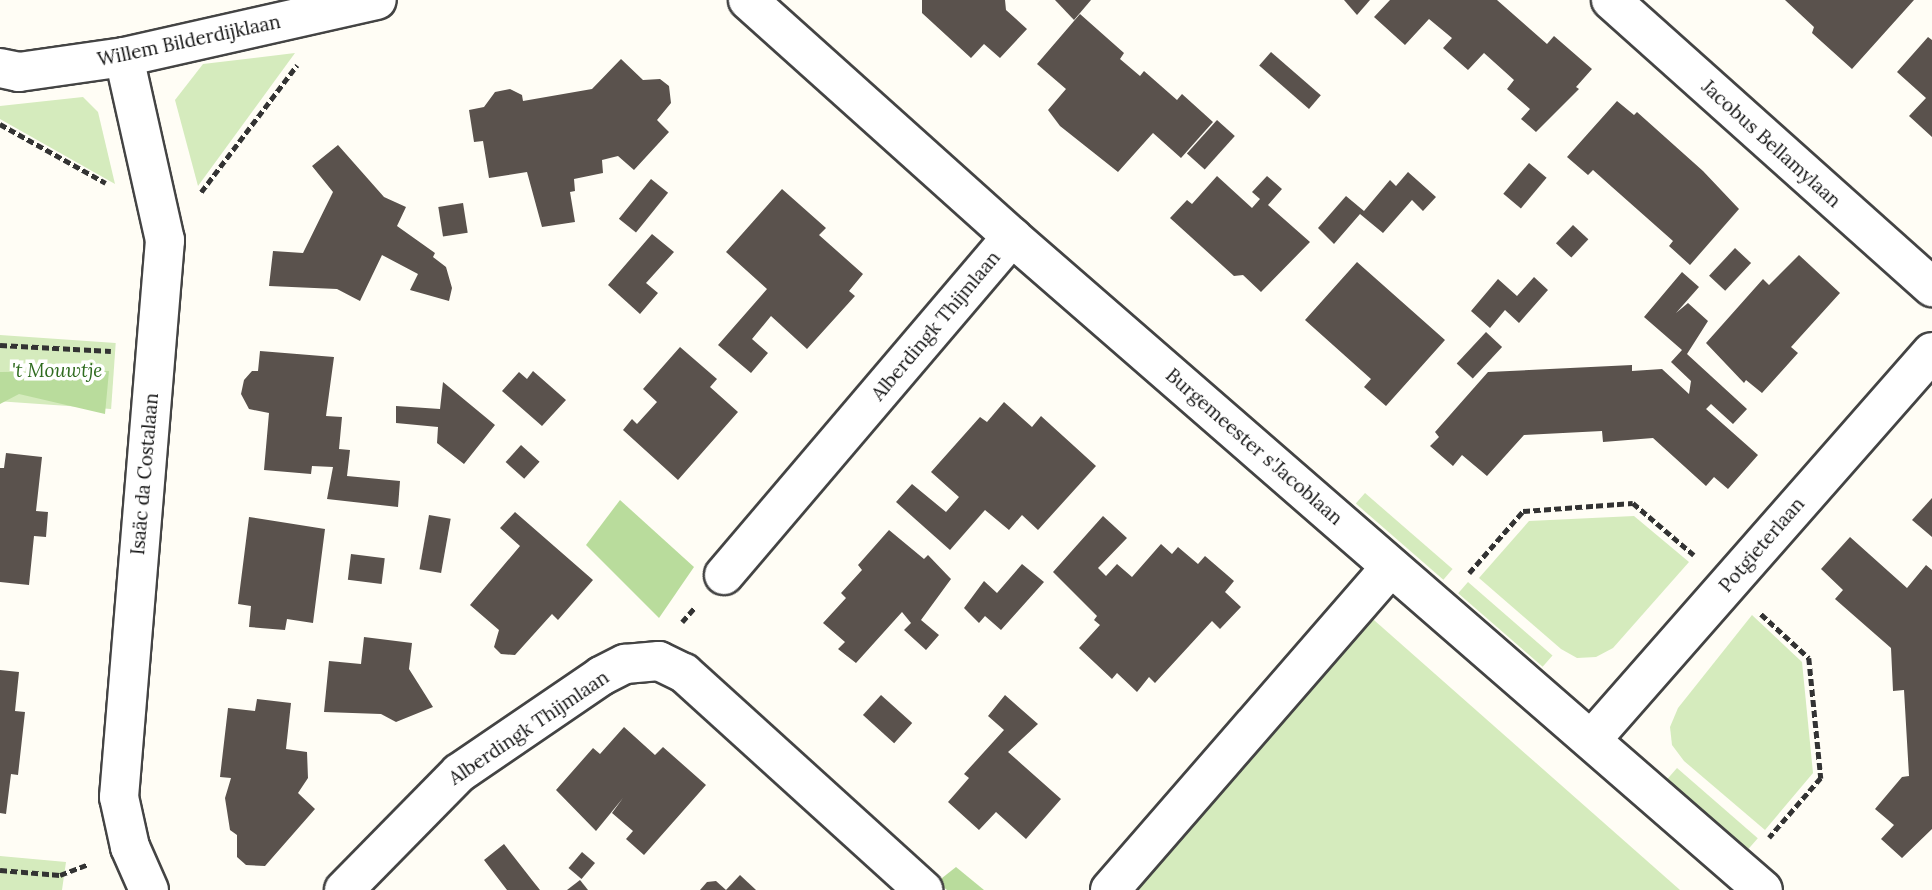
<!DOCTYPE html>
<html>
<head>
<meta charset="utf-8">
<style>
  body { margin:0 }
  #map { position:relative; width:1932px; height:890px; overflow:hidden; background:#fffdf5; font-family:Lora,serif }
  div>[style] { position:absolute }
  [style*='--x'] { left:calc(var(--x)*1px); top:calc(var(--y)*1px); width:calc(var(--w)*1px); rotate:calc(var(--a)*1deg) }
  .green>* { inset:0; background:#d5ebbd; transform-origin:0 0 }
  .forest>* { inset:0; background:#b9dc9c }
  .building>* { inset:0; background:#5a524d; transform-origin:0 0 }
  .path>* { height:4.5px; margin-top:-2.25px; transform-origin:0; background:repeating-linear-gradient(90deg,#333 0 7px,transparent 0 10.5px) }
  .roads { filter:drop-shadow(2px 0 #444) drop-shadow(-2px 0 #444) drop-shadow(0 2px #444) drop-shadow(0 -2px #444) }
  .minor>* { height:38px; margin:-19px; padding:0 19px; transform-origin:19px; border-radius:19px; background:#fff }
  span { translate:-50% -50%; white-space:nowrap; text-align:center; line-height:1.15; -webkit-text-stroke:7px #fff; paint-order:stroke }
  .street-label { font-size:19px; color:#111 }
  .park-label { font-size:19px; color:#2f6b1f; font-style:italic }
</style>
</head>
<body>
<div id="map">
  <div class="green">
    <div style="clip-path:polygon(295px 53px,198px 186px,175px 100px,203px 64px)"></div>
    <div style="clip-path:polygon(83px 97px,98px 112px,115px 184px,0 119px,0 106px)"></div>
    <div style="left:0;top:335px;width:116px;height:66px;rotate:4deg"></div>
    <div style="left:1365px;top:493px;width:116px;height:14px;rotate:41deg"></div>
    <div style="clip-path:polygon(1634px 516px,1689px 562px,1613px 648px,1596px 657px,1577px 658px,1561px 649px,1479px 578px,1529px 521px)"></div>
    <div style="left:1468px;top:582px;width:112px;height:15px;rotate:41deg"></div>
    <div style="clip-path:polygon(1366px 613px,1680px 890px,1122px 890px)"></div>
    <div style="clip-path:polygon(1752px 615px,1802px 662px,1813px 773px,1765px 830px,1684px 761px,1672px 745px,1670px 727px,1678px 708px)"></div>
    <div style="left:1677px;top:768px;width:107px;height:15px;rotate:41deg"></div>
    <div style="clip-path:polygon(0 856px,66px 862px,62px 890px,0 890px)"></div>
  </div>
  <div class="forest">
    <div style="clip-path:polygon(109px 371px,105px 414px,19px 394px,0 404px,0 372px)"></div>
    <div style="clip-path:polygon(620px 500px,694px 567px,659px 618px,586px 545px)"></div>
    <div style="clip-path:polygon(956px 867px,984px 890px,947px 890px,937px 882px)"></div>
  </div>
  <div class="building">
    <div style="clip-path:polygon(922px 0,1005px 0,1006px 10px,1027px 29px,1000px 58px,984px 44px,971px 58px,922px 13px)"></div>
    <div style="clip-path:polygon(1055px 0,1091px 0,1074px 20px)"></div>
    <div style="clip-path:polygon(1344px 0,1370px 0,1357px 15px)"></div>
    <div style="clip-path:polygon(1390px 0,1497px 0,1547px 44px,1554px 36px,1592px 69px,1576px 87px,1579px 89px,1536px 132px,1521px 119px,1530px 109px,1507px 89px,1514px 80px,1484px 53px,1468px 70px,1443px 48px,1452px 38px,1429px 19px,1405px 45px,1374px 17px)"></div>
    <div style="clip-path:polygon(1785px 0,1914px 0,1852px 69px,1812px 33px,1814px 27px)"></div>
    <div style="clip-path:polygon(1080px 14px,1124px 53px,1120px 59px,1140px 76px,1144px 71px,1177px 100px,1182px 94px,1213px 122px,1181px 158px,1153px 133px,1118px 172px,1060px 126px,1048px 110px,1066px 89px,1037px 64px)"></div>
    <div style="clip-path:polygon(1928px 37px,1932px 40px,1932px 137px,1909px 116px,1926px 98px,1897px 72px)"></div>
    <div style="left:1271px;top:52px;width:66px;height:18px;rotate:41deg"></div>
    <div style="clip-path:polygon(621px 59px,643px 80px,660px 79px,669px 86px,671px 103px,657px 120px,669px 132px,634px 170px,618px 156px,602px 160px,603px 173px,574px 179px,575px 191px,570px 192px,575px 222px,542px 227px,527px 172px,489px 178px,483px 141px,474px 142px,469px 110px,484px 107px,495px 92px,510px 89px,522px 95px,523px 101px,592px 89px)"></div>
    <div style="clip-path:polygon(1617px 101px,1634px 115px,1637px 112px,1703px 171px,1739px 209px,1690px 265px,1669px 246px,1673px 241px,1612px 187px,1593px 170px,1588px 175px,1567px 157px)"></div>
    <div style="left:1217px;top:120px;width:24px;height:45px;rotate:42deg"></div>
    <div style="clip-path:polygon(338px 145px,384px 197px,406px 207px,397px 226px,435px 253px,433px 257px,446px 267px,452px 288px,449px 301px,410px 290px,418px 274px,382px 255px,360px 301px,337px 289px,269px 286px,273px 251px,303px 253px,333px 192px,312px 166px)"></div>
    <div style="left:1529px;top:163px;width:23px;height:40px;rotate:40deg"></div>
    <div style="clip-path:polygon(1408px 172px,1436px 197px,1423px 211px,1412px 200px,1383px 233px,1360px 214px,1334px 244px,1318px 228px,1346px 196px,1364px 211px,1390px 180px,1396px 186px)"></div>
    <div style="clip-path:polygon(1217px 176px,1252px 208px,1260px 199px,1252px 192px,1267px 176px,1282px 189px,1268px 205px,1310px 242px,1261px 292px,1243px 275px,1234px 276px,1170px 218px,1187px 200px,1192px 204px)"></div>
    <div style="left:651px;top:179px;width:22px;height:51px;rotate:39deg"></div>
    <div style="clip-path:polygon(782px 189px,826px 228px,819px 235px,863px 274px,849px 291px,855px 296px,807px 349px,771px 316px,752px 339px,768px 353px,751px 373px,718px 345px,767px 289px,726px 252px)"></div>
    <div style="left:463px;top:203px;width:30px;height:25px;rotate:81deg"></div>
    <div style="left:1573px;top:225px;width:21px;height:25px;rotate:43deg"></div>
    <div style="clip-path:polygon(652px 234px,674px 252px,646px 283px,658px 293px,640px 314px,608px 285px)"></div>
    <div style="left:1735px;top:248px;width:22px;height:38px;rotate:43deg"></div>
    <div style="clip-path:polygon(1799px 255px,1840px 293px,1791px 347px,1798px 353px,1762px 393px,1746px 380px,1744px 383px,1706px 343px,1763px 279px,1769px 285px)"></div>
    <div style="clip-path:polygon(1357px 262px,1445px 340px,1386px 406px,1364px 387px,1371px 379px,1305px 320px)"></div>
    <div style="clip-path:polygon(1682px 272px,1699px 287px,1676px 313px,1688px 303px,1708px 321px,1687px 354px,1747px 409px,1733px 424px,1711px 404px,1706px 409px,1758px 455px,1728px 489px,1714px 477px,1706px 486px,1653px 438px,1603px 442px,1602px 431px,1524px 435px,1487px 476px,1462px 455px,1453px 466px,1430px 446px,1439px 437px,1435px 432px,1488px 372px,1632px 365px,1632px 371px,1662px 369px,1689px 394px,1691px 381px,1671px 362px,1682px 350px,1644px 317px)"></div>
    <div style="clip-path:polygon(1534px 277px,1548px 290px,1519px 323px,1505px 310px,1490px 328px,1471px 311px,1498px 279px,1517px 296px)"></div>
    <div style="left:1486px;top:332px;width:22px;height:43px;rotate:43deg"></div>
    <div style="clip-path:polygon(680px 347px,717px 379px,710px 387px,738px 412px,678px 480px,623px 430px,632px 419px,637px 424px,657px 402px,643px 389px)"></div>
    <div style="clip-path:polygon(260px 351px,334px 357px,326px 416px,342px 417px,339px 449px,350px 450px,347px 476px,400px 481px,398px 507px,327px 499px,333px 467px,312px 466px,311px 474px,264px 470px,269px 413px,249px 409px,241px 394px,244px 380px,252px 371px,258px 371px)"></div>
    <div style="clip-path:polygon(533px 371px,566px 400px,542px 426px,502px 391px,519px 372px,527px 379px)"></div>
    <div style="clip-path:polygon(443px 382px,495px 425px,464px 464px,437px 443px,438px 427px,396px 423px,396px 406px,440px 409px)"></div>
    <div style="clip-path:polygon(1004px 402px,1032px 427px,1041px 416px,1096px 466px,1038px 530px,1022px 515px,1009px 530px,985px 510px,950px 550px,896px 502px,912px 484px,946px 512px,959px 497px,931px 472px,980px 417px,987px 422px)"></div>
    <div style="left:521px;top:445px;width:25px;height:23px;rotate:42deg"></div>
    <div style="clip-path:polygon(6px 453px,42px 457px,36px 511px,48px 512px,46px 537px,34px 536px,29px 585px,0 582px,0 468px,4px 468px)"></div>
    <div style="clip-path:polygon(1932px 498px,1932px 537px,1912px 520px)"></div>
    <div style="clip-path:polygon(515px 512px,593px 580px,558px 620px,552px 614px,515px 655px,501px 654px,494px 647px,499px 630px,470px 605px,520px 546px,500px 528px)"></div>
    <div style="left:429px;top:515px;width:22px;height:55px;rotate:10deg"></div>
    <div style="clip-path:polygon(1103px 516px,1127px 538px,1098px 568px,1106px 576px,1117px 564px,1132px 577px,1161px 544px,1172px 554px,1178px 547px,1198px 564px,1205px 556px,1234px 581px,1225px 592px,1241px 607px,1220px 629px,1212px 621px,1155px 683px,1149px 677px,1137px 692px,1117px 673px,1112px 679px,1079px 648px,1100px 625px,1094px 620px,1097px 616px,1053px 572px)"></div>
    <div style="clip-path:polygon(249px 517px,325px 529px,313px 623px,287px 619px,285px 630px,249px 627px,251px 606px,238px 604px)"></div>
    <div style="clip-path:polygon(889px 530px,924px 559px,928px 555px,951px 579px,921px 620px,939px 635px,926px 650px,904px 630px,911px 623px,902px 612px,856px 663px,838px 649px,845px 642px,823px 623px,846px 598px,841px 593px,862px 570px,858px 565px)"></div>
    <div style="clip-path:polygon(1850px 537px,1907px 588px,1926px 565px,1932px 570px,1932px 829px,1902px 858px,1881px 839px,1894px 825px,1875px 809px,1902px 777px,1909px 776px,1904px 690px,1893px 691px,1891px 648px,1835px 599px,1843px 590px,1821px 569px)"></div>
    <div style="left:351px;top:554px;width:34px;height:26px;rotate:7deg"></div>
    <div style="clip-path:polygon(1022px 564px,1044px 582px,1001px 630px,985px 616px,979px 623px,964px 608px,984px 581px,997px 593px)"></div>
    <div style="clip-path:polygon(364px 637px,412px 643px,409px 669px,433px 707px,396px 722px,381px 714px,324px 712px,329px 661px,361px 664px)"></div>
    <div style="clip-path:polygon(0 670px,19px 672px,15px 711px,25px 712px,18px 775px,11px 774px,6px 814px,0 813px)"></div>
    <div style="left:881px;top:695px;width:42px;height:27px;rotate:42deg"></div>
    <div style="clip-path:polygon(1005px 695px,1038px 724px,1008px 752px,1061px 799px,1026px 839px,996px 812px,979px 830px,948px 802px,969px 778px,964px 774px,1004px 730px,988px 716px)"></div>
    <div style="clip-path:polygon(257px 699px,291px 703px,286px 749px,307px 752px,308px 778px,298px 793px,315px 809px,265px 866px,246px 865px,237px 857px,237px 835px,230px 830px,225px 798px,231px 778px,220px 777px,228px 708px,255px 711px)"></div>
    <div style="clip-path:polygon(624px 727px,655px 755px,663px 747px,706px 785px,644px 855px,626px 839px,633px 831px,612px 813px,623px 798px,596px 831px,556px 790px,593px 748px,600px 754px)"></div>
    <div style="clip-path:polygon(504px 844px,532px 880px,540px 890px,507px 890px,484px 860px)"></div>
    <div style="left:582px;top:852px;width:17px;height:21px;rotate:40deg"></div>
    <div style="clip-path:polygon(740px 875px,756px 890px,726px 890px)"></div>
    <div style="clip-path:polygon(580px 880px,588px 890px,567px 890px)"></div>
    <div style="clip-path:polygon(716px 881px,726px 890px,700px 890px,707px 882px)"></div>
  </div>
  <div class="path">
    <div style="--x:0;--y:124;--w:121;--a:29.1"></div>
    <div style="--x:201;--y:192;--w:159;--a:-52.9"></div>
    <div style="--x:0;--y:345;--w:111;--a:3.1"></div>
    <div style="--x:1469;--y:573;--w:82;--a:-48.9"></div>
    <div style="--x:1523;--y:511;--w:110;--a:-4.2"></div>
    <div style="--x:1633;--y:503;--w:80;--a:40.4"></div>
    <div style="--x:1761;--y:614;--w:65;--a:42.5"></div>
    <div style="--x:1809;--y:658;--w:121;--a:84.3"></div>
    <div style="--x:1821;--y:778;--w:79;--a:130.9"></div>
    <div style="--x:682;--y:622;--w:18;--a:-49"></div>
    <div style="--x:0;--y:870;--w:60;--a:4.8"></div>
    <div style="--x:60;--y:875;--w:30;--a:-21"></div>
  </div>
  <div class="roads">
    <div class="minor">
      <div style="--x:748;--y:0;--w:355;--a:41.9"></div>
      <div style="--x:1012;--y:237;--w:995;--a:41.01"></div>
      <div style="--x:1611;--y:0;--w:431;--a:41.8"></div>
      <div style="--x:124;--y:57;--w:188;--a:77.4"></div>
      <div style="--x:165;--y:240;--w:559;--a:94.72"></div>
      <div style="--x:119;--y:797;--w:51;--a:77.6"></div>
      <div style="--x:130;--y:847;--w:47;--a:66.2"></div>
      <div style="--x:0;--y:68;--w:19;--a:12"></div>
      <div style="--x:19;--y:72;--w:106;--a:-8.1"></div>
      <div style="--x:124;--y:57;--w:259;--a:-12.7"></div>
      <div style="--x:724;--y:575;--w:444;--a:-49.6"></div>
      <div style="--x:1592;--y:739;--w:515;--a:-48.7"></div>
      <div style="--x:344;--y:890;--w:164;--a:-45.5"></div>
      <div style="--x:459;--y:773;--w:172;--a:-34.3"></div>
      <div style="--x:601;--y:676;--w:27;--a:-27"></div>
      <div style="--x:625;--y:664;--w:34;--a:-5"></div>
      <div style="--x:659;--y:661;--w:28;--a:26"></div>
      <div style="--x:684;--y:673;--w:323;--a:42.2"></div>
      <div style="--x:1110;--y:890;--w:428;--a:-49"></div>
    </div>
  </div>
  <div class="street-label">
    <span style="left:189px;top:41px;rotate:-12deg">Willem Bilderdijklaan</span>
    <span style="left:1771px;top:144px;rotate:42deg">Jacobus Bellamylaan</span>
    <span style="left:936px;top:326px;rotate:-50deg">Alberdingk Thijmlaan</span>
    <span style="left:1254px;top:447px;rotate:41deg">Burgemeester s'Jacoblaan</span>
    <span style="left:145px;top:474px;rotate:-85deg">Isaäc da Costalaan</span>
    <span style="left:1762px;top:545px;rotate:-49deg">Potgieterlaan</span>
    <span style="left:529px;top:728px;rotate:-34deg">Alberdingk Thijmlaan</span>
  </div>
  <div class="park-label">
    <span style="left:57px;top:371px">'t Mouwtje</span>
  </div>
</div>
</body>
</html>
